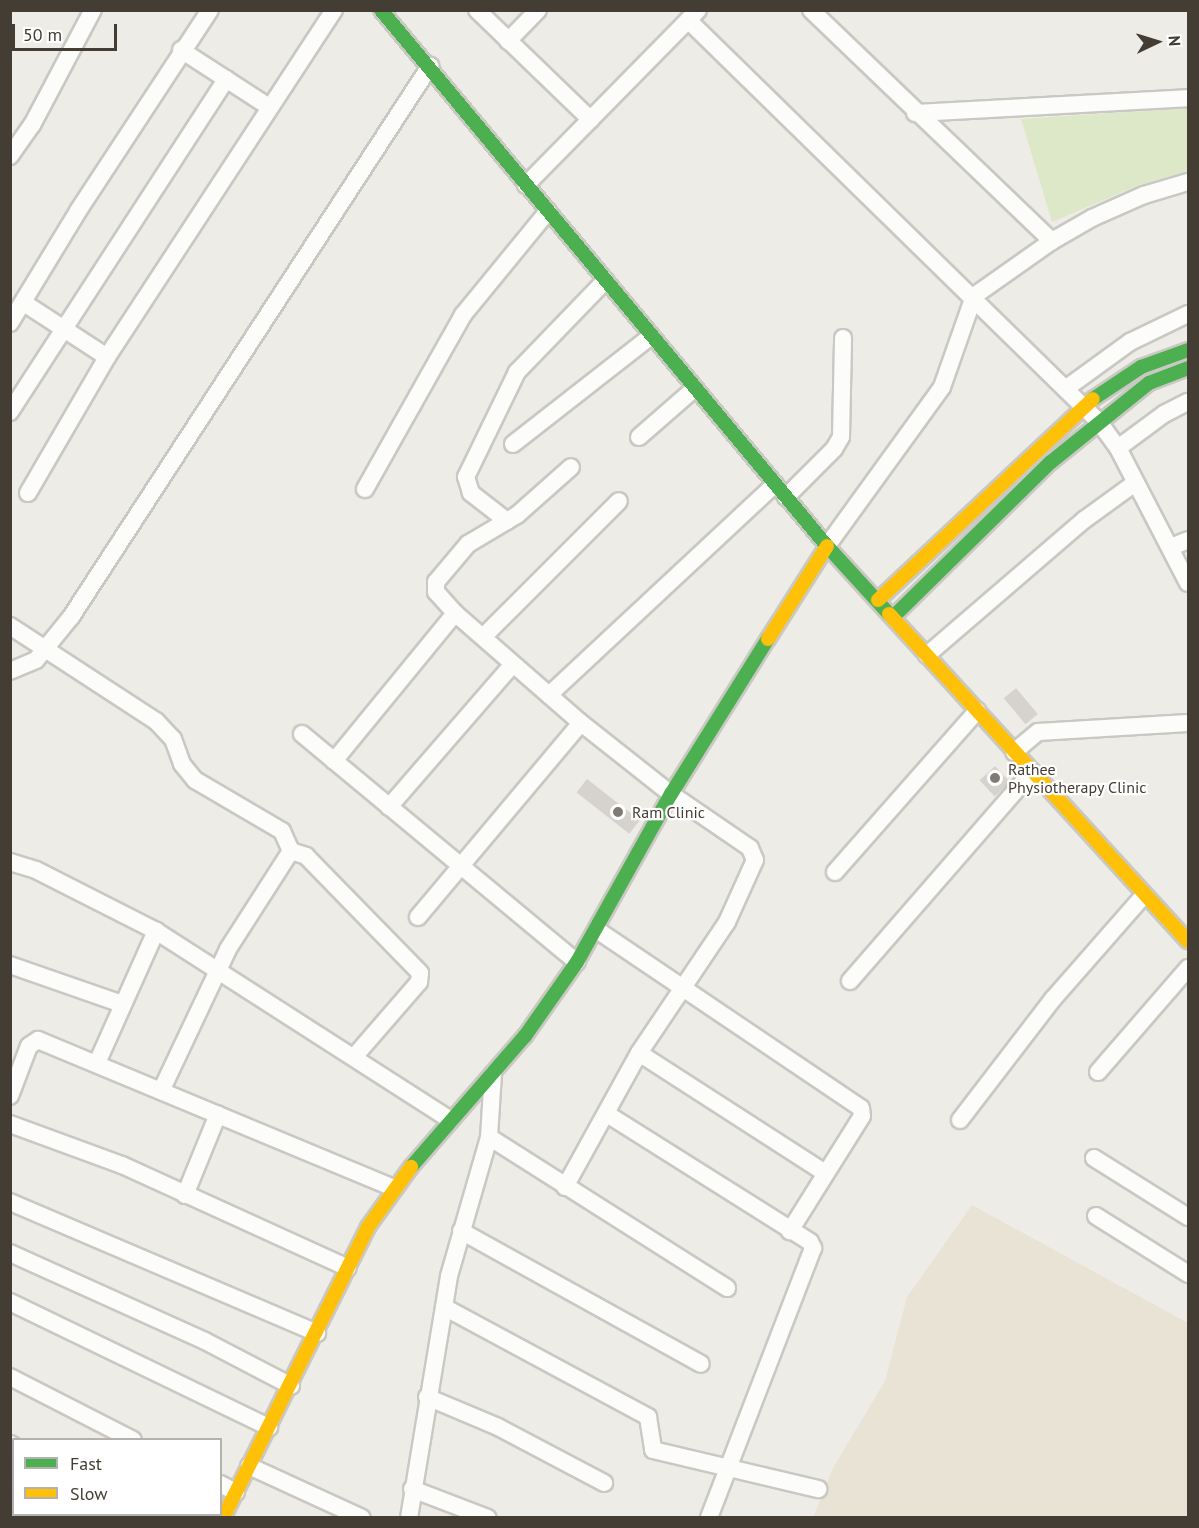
<!DOCTYPE html>
<html>
<head>
<meta charset="utf-8">
<style>
  body { margin:0 }
  #map { position:relative; width:1199px; height:1528px; overflow:hidden; background:#eeece7; font-family:"PT Sans",sans-serif }
  div>[style] { position:absolute }
  [style*='--x'] { left:calc(var(--x)*1px); top:calc(var(--y)*1px); width:calc(var(--w)*1px); rotate:calc(var(--a)*1deg) }
  .education>* { inset:0; background:#e9e3d6 }
  .green>* { inset:0; background:#dce8c7 }
  .building>* { inset:0; background:#d6d3ce; transform-origin:0 0 }
  .roads { filter:drop-shadow(2px 0 #cac8c3) drop-shadow(-2px 0 #cac8c3) drop-shadow(0 2px #cac8c3) drop-shadow(0 -2px #cac8c3) }
  .street>* { height:16px; margin:-8px; padding:0 8px; transform-origin:8px; border-radius:8px; background:#fcfcfb }
  .fast>* { height:14px; margin:-7px; padding:0 7px; transform-origin:7px; border-radius:7px; background:#4caf50 }
  .slow>* { height:14px; margin:-7px; padding:0 7px; transform-origin:7px; border-radius:7px; background:#ffc107 }
  .dots>* { width:16px; height:16px; translate:-50% -50%; box-sizing:border-box; border:3px solid #fff; border-radius:50% }
  span { translate:-50% -50%; white-space:nowrap; text-align:center; line-height:1.15; -webkit-text-stroke:4.5px #fff; paint-order:stroke }
  .poi-label { font-size:16px; color:#433d34 }
  .left { translate:0 -50%; text-align:left }
  .frame { position:absolute; inset:0; border:12px solid #433d34; pointer-events:none }
  .legend { position:absolute; left:12px; top:1438px; width:210px; height:78px; box-sizing:border-box; background:#fff; border:2px solid #b4b1ae; margin:0; padding:8px 10px; list-style:none; font-size:18px; color:#433d34 }
  .legend li { display:flex; align-items:center; gap:12px; height:30px }
  .legend b { width:30px; border:2px solid #b4b1ae }
  .north { position:absolute; left:1127px; top:12px; width:60px; height:60px; -webkit-text-stroke:4px #fff; paint-order:stroke; rotate:86deg; font-size:16px; font-weight:700; line-height:24px; text-align:center; color:#433d34 }
  .north::after { content:''; display:block; margin:auto; width:21px; height:27px; background:#433d34; clip-path:polygon(50% 0,100% 100%,50% 72%,0 100%) }
  .scale { position:absolute; left:12px; top:24px; width:105px; height:27px; box-sizing:border-box; border:3px solid #433d34; border-top:0; padding-left:8px; font-size:18px; line-height:21px; white-space:nowrap; color:#433d34; -webkit-text-stroke:4px #fff; paint-order:stroke }
</style>
</head>
<body>
<div id="map">
  <div class="education">
    <div style="clip-path:polygon(972px 1205px,1188px 1323px,1188px 1517px,813px 1518px,833px 1468px,885px 1381px,907px 1297px)"></div>
  </div>
  <div class="green">
    <div style="clip-path:polygon(1188px 108px,1188px 171px,1139px 185px,1052px 222px,1021px 119px)"></div>
  </div>
  <div class="building">
    <div style="left:1016px;top:688px;width:34px;height:16px;rotate:50deg"></div>
    <div style="left:995px;top:766px;width:22px;height:21px;rotate:47deg"></div>
    <div style="left:587px;top:779px;width:67px;height:17px;rotate:38deg"></div>
  </div>
  <div class="roads">
    <div class="street">
      <div style="--x:477;--y:10;--w:158;--a:44"></div>
      <div style="--x:811;--y:10;--w:334;--a:43.8"></div>
      <div style="--x:688;--y:20;--w:575;--a:44.37"></div>
      <div style="--x:1099;--y:422;--w:32;--a:54"></div>
      <div style="--x:1118;--y:448;--w:152;--a:62.6"></div>
      <div style="--x:508;--y:41;--w:43;--a:-45.9"></div>
      <div style="--x:181;--y:50;--w:105;--a:32.9"></div>
      <div style="--x:915;--y:113;--w:273;--a:-3.1"></div>
      <div style="--x:10;--y:156;--w:38;--a:-55"></div>
      <div style="--x:32;--y:125;--w:130;--a:-62.1"></div>
      <div style="--x:526;--y:185;--w:245;--a:-45.5"></div>
      <div style="--x:24;--y:303;--w:99;--a:33"></div>
      <div style="--x:10;--y:323;--w:131;--a:-58.7"></div>
      <div style="--x:78;--y:211;--w:240;--a:-56.7"></div>
      <div style="--x:1068;--y:387;--w:77;--a:-36"></div>
      <div style="--x:1130;--y:342;--w:64;--a:-25.8"></div>
      <div style="--x:10;--y:412;--w:397;--a:-57"></div>
      <div style="--x:639;--y:437;--w:73;--a:-41.1"></div>
      <div style="--x:513;--y:444;--w:175;--a:-38"></div>
      <div style="--x:1118;--y:448;--w:57;--a:-36.5"></div>
      <div style="--x:1164;--y:414;--w:27;--a:-27"></div>
      <div style="--x:365;--y:489;--w:200;--a:-60.6"></div>
      <div style="--x:463;--y:315;--w:134;--a:-50.7"></div>
      <div style="--x:28;--y:493;--w:157;--a:-59.8"></div>
      <div style="--x:107;--y:357;--w:415;--a:-56.8"></div>
      <div style="--x:786;--y:497;--w:68;--a:-45"></div>
      <div style="--x:834;--y:449;--w:14;--a:-60"></div>
      <div style="--x:841;--y:437;--w:99;--a:-88.8"></div>
      <div style="--x:507;--y:521;--w:46;--a:-142.1"></div>
      <div style="--x:471;--y:493;--w:17;--a:-107"></div>
      <div style="--x:466;--y:477;--w:117;--a:-64.1"></div>
      <div style="--x:517;--y:372;--w:127;--a:-46"></div>
      <div style="--x:827;--y:546;--w:196;--a:-54.1"></div>
      <div style="--x:942;--y:387;--w:96;--a:-70.6"></div>
      <div style="--x:974;--y:296;--w:95;--a:-35.2"></div>
      <div style="--x:1052;--y:241;--w:46;--a:-29.9"></div>
      <div style="--x:1092;--y:218;--w:57;--a:-23.9"></div>
      <div style="--x:1144;--y:195;--w:46;--a:-16.5"></div>
      <div style="--x:1171;--y:547;--w:18;--a:-22"></div>
      <div style="--x:10;--y:626;--w:174;--a:33.1"></div>
      <div style="--x:156;--y:721;--w:25;--a:47"></div>
      <div style="--x:173;--y:739;--w:27;--a:70"></div>
      <div style="--x:182;--y:764;--w:21;--a:51"></div>
      <div style="--x:195;--y:780;--w:101;--a:30.4"></div>
      <div style="--x:282;--y:831;--w:22;--a:66"></div>
      <div style="--x:483;--y:637;--w:192;--a:-45"></div>
      <div style="--x:927;--y:655;--w:207;--a:-40.7"></div>
      <div style="--x:1084;--y:520;--w:63;--a:-36"></div>
      <div style="--x:10;--y:671;--w:28;--a:-23"></div>
      <div style="--x:36;--y:660;--w:55;--a:-50.9"></div>
      <div style="--x:71;--y:617;--w:658;--a:-56.91"></div>
      <div style="--x:549;--y:695;--w:309;--a:-43"></div>
      <div style="--x:302;--y:734;--w:357;--a:39.7"></div>
      <div style="--x:1014;--y:752;--w:31;--a:-40"></div>
      <div style="--x:1038;--y:732;--w:150;--a:-3.4"></div>
      <div style="--x:334;--y:761;--w:191;--a:-50.7"></div>
      <div style="--x:389;--y:807;--w:189;--a:-49.1"></div>
      <div style="--x:10;--y:862;--w:27;--a:17"></div>
      <div style="--x:36;--y:870;--w:135;--a:26.9"></div>
      <div style="--x:156;--y:931;--w:350;--a:32.7"></div>
      <div style="--x:835;--y:872;--w:215;--a:-48.6"></div>
      <div style="--x:418;--y:917;--w:253;--a:-50"></div>
      <div style="--x:597;--y:930;--w:318;--a:34"></div>
      <div style="--x:861;--y:1108;--w:8;--a:83"></div>
      <div style="--x:862;--y:1116;--w:136;--a:122.1"></div>
      <div style="--x:10;--y:965;--w:119;--a:19.2"></div>
      <div style="--x:850;--y:981;--w:277;--a:-49"></div>
      <div style="--x:639;--y:1053;--w:221;--a:32.8"></div>
      <div style="--x:97;--y:1063;--w:145;--a:-65.9"></div>
      <div style="--x:1098;--y:1072;--w:138;--a:-49.1"></div>
      <div style="--x:161;--y:1091;--w:157;--a:-64.7"></div>
      <div style="--x:228;--y:949;--w:117;--a:-57.3"></div>
      <div style="--x:291;--y:851;--w:16;--a:18"></div>
      <div style="--x:306;--y:856;--w:163;--a:45.7"></div>
      <div style="--x:420;--y:973;--w:9;--a:96"></div>
      <div style="--x:419;--y:982;--w:98;--a:130.9"></div>
      <div style="--x:10;--y:1096;--w:53;--a:-69.2"></div>
      <div style="--x:29;--y:1046;--w:11;--a:-34"></div>
      <div style="--x:38;--y:1040;--w:385;--a:22.6"></div>
      <div style="--x:607;--y:1114;--w:240;--a:32.2"></div>
      <div style="--x:810;--y:1242;--w:7;--a:63"></div>
      <div style="--x:813;--y:1248;--w:289;--a:111.1"></div>
      <div style="--x:960;--y:1120;--w:153;--a:-52.5"></div>
      <div style="--x:1053;--y:999;--w:138;--a:-48.8"></div>
      <div style="--x:10;--y:1124;--w:119;--a:20.1"></div>
      <div style="--x:122;--y:1165;--w:248;--a:24.5"></div>
      <div style="--x:489;--y:1137;--w:282;--a:32.4"></div>
      <div style="--x:1094;--y:1158;--w:111;--a:32.1"></div>
      <div style="--x:565;--y:1187;--w:153;--a:-61.1"></div>
      <div style="--x:639;--y:1053;--w:158;--a:-56.1"></div>
      <div style="--x:727;--y:922;--w:68;--a:-65.7"></div>
      <div style="--x:755;--y:860;--w:13;--a:-113"></div>
      <div style="--x:750;--y:848;--w:96;--a:-145.6"></div>
      <div style="--x:671;--y:794;--w:115;--a:-141.7"></div>
      <div style="--x:581;--y:723;--w:167;--a:-138.9"></div>
      <div style="--x:455;--y:613;--w:28;--a:-132"></div>
      <div style="--x:436;--y:592;--w:10;--a:-90"></div>
      <div style="--x:436;--y:582;--w:50;--a:-49.9"></div>
      <div style="--x:468;--y:544;--w:57;--a:-30.6"></div>
      <div style="--x:517;--y:515;--w:72;--a:-41.6"></div>
      <div style="--x:185;--y:1195;--w:87;--a:-67.8"></div>
      <div style="--x:10;--y:1202;--w:334;--a:23.1"></div>
      <div style="--x:1096;--y:1216;--w:109;--a:32.2"></div>
      <div style="--x:461;--y:1231;--w:274;--a:29"></div>
      <div style="--x:10;--y:1253;--w:214;--a:24.3"></div>
      <div style="--x:205;--y:1341;--w:97;--a:27.6"></div>
      <div style="--x:10;--y:1302;--w:288;--a:25.8"></div>
      <div style="--x:444;--y:1307;--w:232;--a:28.3"></div>
      <div style="--x:648;--y:1417;--w:33;--a:81"></div>
      <div style="--x:653;--y:1450;--w:170;--a:13.3"></div>
      <div style="--x:10;--y:1377;--w:138;--a:27.1"></div>
      <div style="--x:427;--y:1397;--w:77;--a:22.9"></div>
      <div style="--x:498;--y:1427;--w:120;--a:27.8"></div>
      <div style="--x:10;--y:1444;--w:4;--a:27"></div>
      <div style="--x:249;--y:1466;--w:124;--a:24.7"></div>
      <div style="--x:220;--y:1484;--w:18;--a:27"></div>
      <div style="--x:412;--y:1489;--w:81;--a:20.9"></div>
      <div style="--x:148;--y:1514;--w:7;--a:34"></div>
      <div style="--x:409;--y:1518;--w:245;--a:-80.6"></div>
      <div style="--x:449;--y:1276;--w:145;--a:-73.9"></div>
      <div style="--x:489;--y:1137;--w:63;--a:-86.4"></div>
    </div>
    <div class="fast">
      <div style="--x:381;--y:10;--w:697;--a:50.24"></div>
      <div style="--x:827;--y:546;--w:92;--a:47.6"></div>
      <div style="--x:1093;--y:399;--w:58;--a:-33.7"></div>
      <div style="--x:1141;--y:367;--w:50;--a:-19.9"></div>
      <div style="--x:893;--y:617;--w:221;--a:-44.5"></div>
      <div style="--x:1051;--y:462;--w:126;--a:-38.9"></div>
      <div style="--x:1149;--y:383;--w:42;--a:-21"></div>
      <div style="--x:411;--y:1167;--w:174;--a:-49"></div>
      <div style="--x:525;--y:1036;--w:90;--a:-54.9"></div>
      <div style="--x:577;--y:962;--w:193;--a:-60.8"></div>
      <div style="--x:671;--y:794;--w:183;--a:-58"></div>
    </div>
    <div class="slow">
      <div style="--x:878;--y:600;--w:294;--a:-43.1"></div>
      <div style="--x:889;--y:614;--w:443;--a:47.6"></div>
      <div style="--x:768;--y:639;--w:110;--a:-57.6"></div>
      <div style="--x:223;--y:1518;--w:325;--a:-63.5"></div>
      <div style="--x:368;--y:1227;--w:74;--a:-54.4"></div>
    </div>
  </div>
  <div class="dots">
    <div style="left:995px;top:778px;background:#7f7a73"></div>
    <div style="left:618px;top:812px;background:#7f7a73"></div>
  </div>
  <div class="poi-label">
    <span class="left" style="left:1008px;top:778px">Rathee<br>Physiotherapy Clinic</span>
    <span class="left" style="left:632px;top:812px">Ram Clinic</span>
  </div>
  <div class="frame"></div>
  <ul class="legend">
  <li><b style="height:8px;background:#4caf50"></b>Fast</li>
  <li><b style="height:8px;background:#ffc107"></b>Slow</li>
  </ul>
  <div class="north">N</div>
  <div class="scale">50 m</div>
</div>
</body>
</html>
